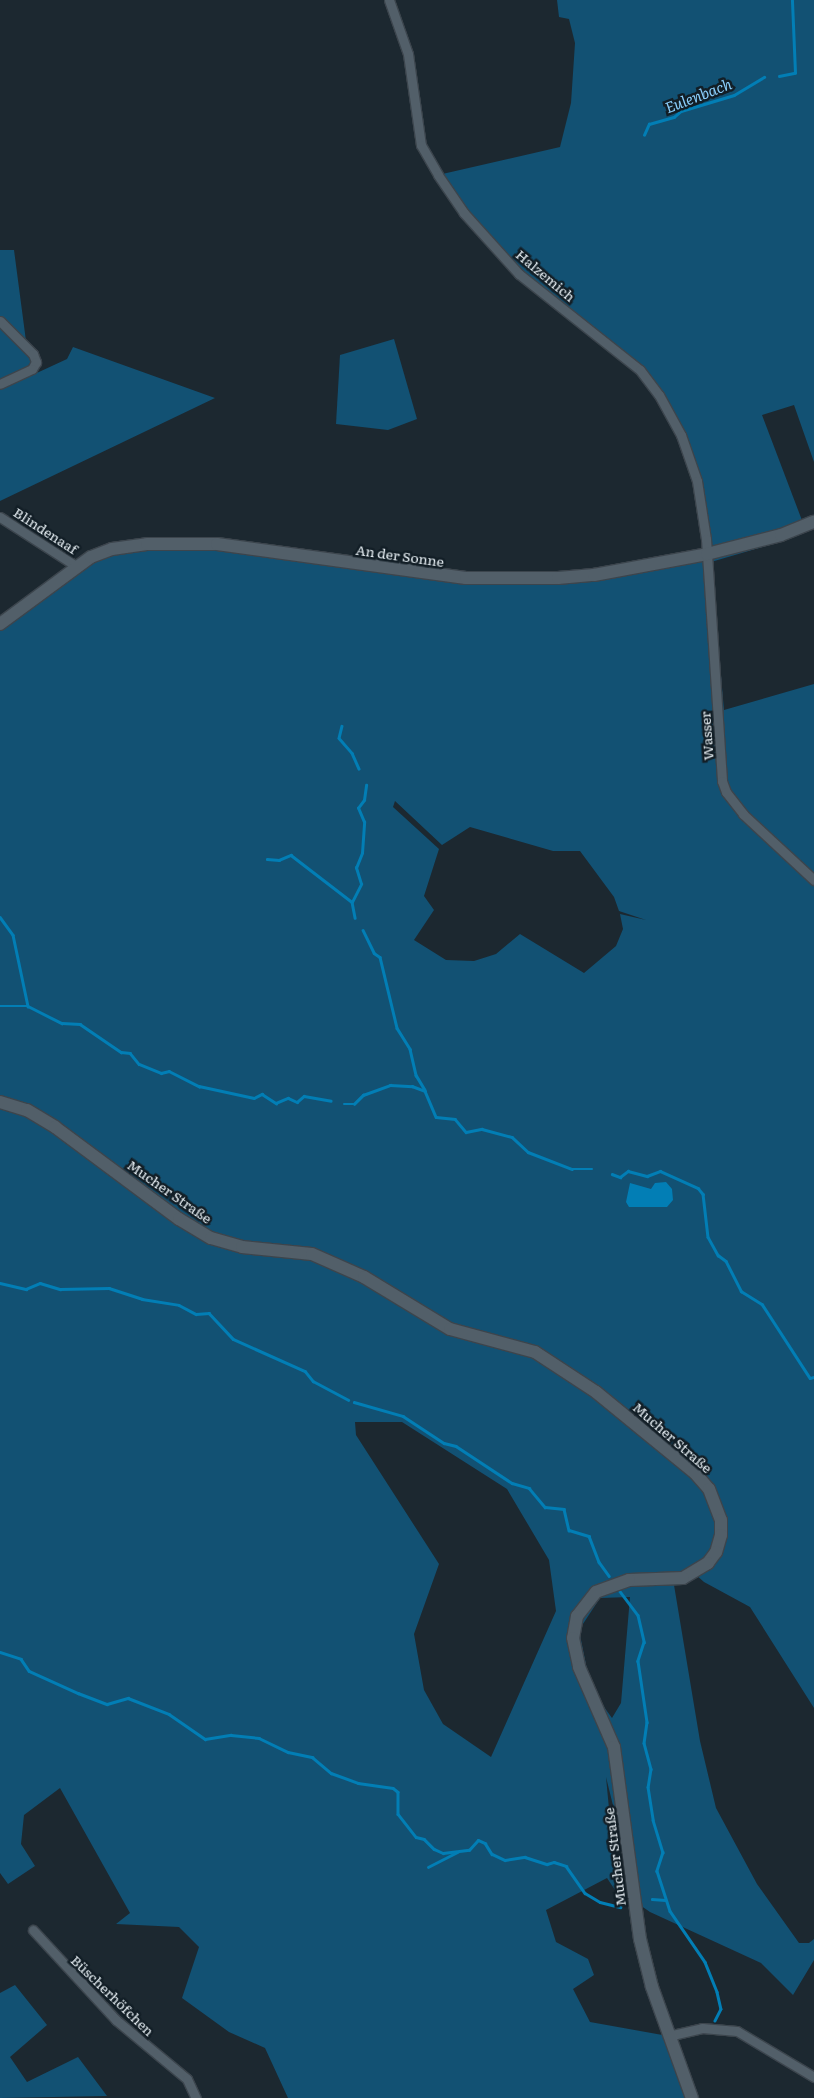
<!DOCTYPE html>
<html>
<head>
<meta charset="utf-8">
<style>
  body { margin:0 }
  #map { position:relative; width:814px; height:2098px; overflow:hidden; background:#1c2830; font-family:Literata,serif }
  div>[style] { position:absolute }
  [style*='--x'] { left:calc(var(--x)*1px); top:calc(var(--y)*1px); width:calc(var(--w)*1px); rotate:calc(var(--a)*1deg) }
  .green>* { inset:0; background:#125173 }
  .water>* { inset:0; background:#027eb5 }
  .stream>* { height:2.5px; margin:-1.25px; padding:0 1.25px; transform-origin:1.25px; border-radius:1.25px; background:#027eb5 }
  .roads { filter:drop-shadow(1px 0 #3c454d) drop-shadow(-1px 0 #3c454d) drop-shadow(0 1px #3c454d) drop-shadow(0 -1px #3c454d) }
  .street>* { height:9px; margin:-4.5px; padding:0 4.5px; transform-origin:4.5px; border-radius:4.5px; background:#525f69 }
  .secondary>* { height:12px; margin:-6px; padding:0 6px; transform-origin:6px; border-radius:6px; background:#525f69 }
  span { translate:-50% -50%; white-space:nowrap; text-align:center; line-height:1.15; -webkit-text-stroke:5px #121e26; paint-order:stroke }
  .street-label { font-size:14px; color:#e6eef3 }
  .water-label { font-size:15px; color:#8acefb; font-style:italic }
</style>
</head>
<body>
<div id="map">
  <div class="green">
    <div style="clip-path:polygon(evenodd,557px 0,814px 0,814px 462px,794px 405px,762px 415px,803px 523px,773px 533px,776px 543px,711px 562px,724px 710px,814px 684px,814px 1708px,750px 1607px,704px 1582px,695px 1574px,673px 1579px,700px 1741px,716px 1808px,757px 1884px,799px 1943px,809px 1943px,814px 1939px,814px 1960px,793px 1995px,761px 1963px,650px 1912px,637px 1903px,606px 1777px,617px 1893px,607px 1878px,546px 1910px,556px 1942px,588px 1959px,594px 1975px,573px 1989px,590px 2022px,668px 2036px,691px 2098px,288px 2098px,265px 2048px,229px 2032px,182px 1998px,199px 1947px,179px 1927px,116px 1924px,130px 1913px,60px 1788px,24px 1815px,21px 1844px,35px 1866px,8px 1884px,0 1873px,0 624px,101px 552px,188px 542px,365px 566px,558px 578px,707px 554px,690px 458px,649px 382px,519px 274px,438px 175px,560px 147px,571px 103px,575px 43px,569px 19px,559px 17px,557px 0,395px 801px,442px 845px,470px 827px,553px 851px,580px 851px,614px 897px,619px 911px,646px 920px,620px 914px,623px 929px,616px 946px,584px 973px,520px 934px,496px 954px,474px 961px,446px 960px,414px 940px,434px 910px,424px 896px,439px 849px,393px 807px,395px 801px,557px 0,355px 1422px,402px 1422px,507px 1489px,549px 1560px,556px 1611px,491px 1757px,443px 1724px,424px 1690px,414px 1634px,439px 1564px,356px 1435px,355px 1422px,557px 0,630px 1597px,621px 1703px,612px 1718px,591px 1689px,579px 1630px,600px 1598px,630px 1597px)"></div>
    <div style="clip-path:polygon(0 250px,14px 250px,26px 341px,32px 359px,30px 367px,0 380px)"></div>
    <div style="clip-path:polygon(394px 339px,417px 419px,388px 430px,336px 424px,340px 355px)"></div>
    <div style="clip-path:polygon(73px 347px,215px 398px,0 501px,0 390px,67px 359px)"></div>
    <div style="clip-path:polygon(15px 1985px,47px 2025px,10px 2057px,27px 2082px,78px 2057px,107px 2096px,0 2098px,0 1993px)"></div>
  </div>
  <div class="water">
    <div style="clip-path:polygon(666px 1182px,672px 1189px,673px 1200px,667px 1207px,629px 1207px,626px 1202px,630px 1183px,651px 1189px,655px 1183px)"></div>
  </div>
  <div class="stream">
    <div style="--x:779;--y:76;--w:16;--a:-11"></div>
    <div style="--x:795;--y:73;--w:73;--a:-92.4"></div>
    <div style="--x:644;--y:135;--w:12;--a:-66"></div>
    <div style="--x:649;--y:124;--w:26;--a:-16"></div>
    <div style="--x:674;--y:117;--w:9;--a:-41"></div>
    <div style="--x:681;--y:111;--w:55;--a:-16.8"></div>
    <div style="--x:734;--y:95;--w:35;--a:-31"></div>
    <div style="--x:342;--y:726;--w:12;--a:104"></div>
    <div style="--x:339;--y:738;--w:20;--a:49"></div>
    <div style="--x:352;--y:753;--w:17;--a:66"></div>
    <div style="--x:267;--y:859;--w:12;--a:5"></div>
    <div style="--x:279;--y:860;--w:13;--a:-23"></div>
    <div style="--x:291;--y:855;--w:77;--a:37.6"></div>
    <div style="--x:352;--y:902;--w:16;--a:79"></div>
    <div style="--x:352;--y:902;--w:20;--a:-63"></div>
    <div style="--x:361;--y:884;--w:17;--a:-107"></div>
    <div style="--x:356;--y:868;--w:16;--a:-68"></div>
    <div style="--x:362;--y:853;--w:31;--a:-86"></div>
    <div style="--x:364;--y:822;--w:15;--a:-113"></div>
    <div style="--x:358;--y:808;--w:10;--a:-53"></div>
    <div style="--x:364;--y:800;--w:15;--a:-82"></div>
    <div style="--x:0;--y:917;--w:22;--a:54"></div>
    <div style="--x:13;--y:935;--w:73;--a:78.1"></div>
    <div style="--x:28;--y:1006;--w:38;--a:27"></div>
    <div style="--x:62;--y:1023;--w:18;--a:3"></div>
    <div style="--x:80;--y:1024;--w:50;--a:34.3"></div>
    <div style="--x:121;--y:1052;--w:9;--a:6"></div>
    <div style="--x:130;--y:1053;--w:14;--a:51"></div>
    <div style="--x:139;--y:1064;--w:24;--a:22"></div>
    <div style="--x:161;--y:1073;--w:8;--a:-14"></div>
    <div style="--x:169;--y:1071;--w:34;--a:27"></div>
    <div style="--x:199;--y:1086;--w:56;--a:12.3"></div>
    <div style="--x:254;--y:1098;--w:9;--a:-27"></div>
    <div style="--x:262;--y:1094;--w:17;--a:33"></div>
    <div style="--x:276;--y:1103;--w:13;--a:-23"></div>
    <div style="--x:288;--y:1098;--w:10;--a:24"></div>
    <div style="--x:297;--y:1102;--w:9;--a:-41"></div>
    <div style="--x:304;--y:1096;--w:27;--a:10"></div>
    <div style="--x:363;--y:930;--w:25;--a:64"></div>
    <div style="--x:374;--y:953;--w:7;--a:34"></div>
    <div style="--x:380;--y:957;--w:73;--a:76.5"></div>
    <div style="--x:397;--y:1028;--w:25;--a:58"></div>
    <div style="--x:410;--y:1049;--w:27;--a:77"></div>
    <div style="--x:416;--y:1075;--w:17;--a:59"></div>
    <div style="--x:0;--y:1006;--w:28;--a:0"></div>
    <div style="--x:344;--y:1104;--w:10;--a:0"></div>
    <div style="--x:354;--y:1104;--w:13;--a:-45"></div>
    <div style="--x:363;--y:1095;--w:29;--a:-20"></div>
    <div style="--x:390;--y:1085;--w:22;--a:3"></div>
    <div style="--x:412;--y:1086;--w:14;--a:21"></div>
    <div style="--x:425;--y:1091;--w:28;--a:67"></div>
    <div style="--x:436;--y:1117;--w:19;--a:6"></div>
    <div style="--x:455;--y:1119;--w:17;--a:50"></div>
    <div style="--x:466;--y:1132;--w:16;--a:-11"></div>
    <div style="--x:482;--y:1129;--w:31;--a:15"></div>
    <div style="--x:512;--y:1137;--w:22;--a:43"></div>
    <div style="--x:528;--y:1152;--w:47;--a:21.1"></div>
    <div style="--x:572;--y:1169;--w:20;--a:0"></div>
    <div style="--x:612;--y:1174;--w:9;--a:21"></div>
    <div style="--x:620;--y:1177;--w:10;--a:-37"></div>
    <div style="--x:628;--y:1171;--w:20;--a:15"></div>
    <div style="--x:647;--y:1176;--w:14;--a:-21"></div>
    <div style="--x:660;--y:1171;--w:42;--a:24.1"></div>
    <div style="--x:698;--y:1188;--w:8;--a:50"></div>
    <div style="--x:703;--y:1194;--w:43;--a:83.4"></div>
    <div style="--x:708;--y:1237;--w:21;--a:61"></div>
    <div style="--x:718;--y:1255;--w:10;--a:37"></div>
    <div style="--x:726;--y:1261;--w:34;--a:63"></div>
    <div style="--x:741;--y:1291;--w:25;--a:32"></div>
    <div style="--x:762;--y:1304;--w:88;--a:57"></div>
    <div style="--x:810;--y:1378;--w:4;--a:-14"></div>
    <div style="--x:0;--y:1283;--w:27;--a:13"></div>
    <div style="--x:26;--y:1289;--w:15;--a:-23"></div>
    <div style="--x:40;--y:1283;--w:21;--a:17"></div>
    <div style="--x:60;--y:1289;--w:49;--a:-1.2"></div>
    <div style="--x:109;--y:1288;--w:35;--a:18"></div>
    <div style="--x:142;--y:1299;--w:37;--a:9"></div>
    <div style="--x:179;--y:1305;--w:19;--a:28"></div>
    <div style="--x:196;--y:1314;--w:13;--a:-4"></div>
    <div style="--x:209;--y:1313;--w:35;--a:47"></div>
    <div style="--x:233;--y:1339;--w:79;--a:24"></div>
    <div style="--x:305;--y:1371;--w:13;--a:51"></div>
    <div style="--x:313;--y:1381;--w:40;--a:28"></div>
    <div style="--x:354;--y:1402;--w:51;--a:15.9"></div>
    <div style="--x:403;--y:1416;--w:49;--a:33.4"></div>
    <div style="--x:444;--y:1443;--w:12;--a:14"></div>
    <div style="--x:456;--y:1446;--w:67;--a:33.5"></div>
    <div style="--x:512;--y:1483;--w:18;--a:16"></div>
    <div style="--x:529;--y:1488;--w:25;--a:50"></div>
    <div style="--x:545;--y:1507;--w:19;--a:6"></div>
    <div style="--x:564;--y:1509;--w:22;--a:77"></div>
    <div style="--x:569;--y:1530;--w:21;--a:17"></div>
    <div style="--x:589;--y:1536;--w:28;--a:69"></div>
    <div style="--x:599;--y:1562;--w:17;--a:54"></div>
    <div style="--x:619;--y:1590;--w:31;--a:53"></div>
    <div style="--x:638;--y:1615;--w:28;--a:77"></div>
    <div style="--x:644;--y:1642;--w:20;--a:108"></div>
    <div style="--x:638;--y:1661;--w:62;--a:81.6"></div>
    <div style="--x:647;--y:1722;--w:21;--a:98"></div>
    <div style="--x:644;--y:1743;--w:27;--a:75"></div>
    <div style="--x:651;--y:1769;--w:18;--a:99"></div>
    <div style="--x:648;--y:1787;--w:33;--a:81"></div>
    <div style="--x:653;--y:1820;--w:34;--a:73"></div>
    <div style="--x:663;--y:1852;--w:20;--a:108"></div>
    <div style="--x:657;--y:1871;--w:42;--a:72"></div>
    <div style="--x:670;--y:1911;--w:62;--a:55.5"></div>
    <div style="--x:705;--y:1962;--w:32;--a:68"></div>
    <div style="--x:717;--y:1992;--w:17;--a:77"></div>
    <div style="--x:721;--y:2009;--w:13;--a:117"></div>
    <div style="--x:0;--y:1652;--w:22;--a:18"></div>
    <div style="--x:21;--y:1659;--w:14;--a:56"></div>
    <div style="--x:29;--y:1671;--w:54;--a:24.2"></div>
    <div style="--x:78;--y:1693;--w:31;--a:21"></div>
    <div style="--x:107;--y:1704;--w:22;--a:-16"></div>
    <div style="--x:128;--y:1698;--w:44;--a:21.3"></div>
    <div style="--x:169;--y:1714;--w:44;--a:34.8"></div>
    <div style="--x:205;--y:1739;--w:26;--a:-9"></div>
    <div style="--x:231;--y:1735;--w:28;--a:6"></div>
    <div style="--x:259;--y:1738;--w:32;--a:26"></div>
    <div style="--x:288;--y:1752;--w:25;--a:12"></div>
    <div style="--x:312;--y:1757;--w:25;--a:40"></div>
    <div style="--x:331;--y:1773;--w:29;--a:20"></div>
    <div style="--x:358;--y:1783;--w:35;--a:8"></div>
    <div style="--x:393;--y:1788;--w:6;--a:39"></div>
    <div style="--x:398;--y:1792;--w:22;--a:90"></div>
    <div style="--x:398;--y:1814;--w:29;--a:52"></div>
    <div style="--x:416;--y:1837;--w:8;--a:14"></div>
    <div style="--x:424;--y:1839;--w:14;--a:45"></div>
    <div style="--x:434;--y:1849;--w:10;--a:24"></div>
    <div style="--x:443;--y:1853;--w:26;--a:-7"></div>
    <div style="--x:469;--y:1850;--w:13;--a:-48"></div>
    <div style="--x:478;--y:1840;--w:8;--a:23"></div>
    <div style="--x:485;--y:1843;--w:13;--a:58"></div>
    <div style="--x:492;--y:1854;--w:14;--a:25"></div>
    <div style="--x:505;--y:1860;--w:20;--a:-9"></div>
    <div style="--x:525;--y:1857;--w:23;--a:18"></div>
    <div style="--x:547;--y:1864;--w:7;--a:-16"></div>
    <div style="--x:554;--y:1862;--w:13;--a:18"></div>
    <div style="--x:566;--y:1866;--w:33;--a:55"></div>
    <div style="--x:585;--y:1893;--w:17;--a:31"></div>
    <div style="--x:600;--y:1902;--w:21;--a:14"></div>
    <div style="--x:428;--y:1867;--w:33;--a:-27"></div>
    <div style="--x:652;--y:1899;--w:13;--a:4"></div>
  </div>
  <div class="roads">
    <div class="street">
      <div style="--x:389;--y:0;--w:57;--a:70.6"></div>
      <div style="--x:408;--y:54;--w:92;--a:81.9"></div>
      <div style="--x:421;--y:145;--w:34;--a:60"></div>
      <div style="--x:438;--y:175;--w:46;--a:55.6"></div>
      <div style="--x:464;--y:213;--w:82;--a:48"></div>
      <div style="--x:519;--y:274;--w:154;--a:38.4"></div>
      <div style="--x:640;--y:370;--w:31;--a:53"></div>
      <div style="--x:659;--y:395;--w:46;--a:61.2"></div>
      <div style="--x:681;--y:435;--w:49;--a:70.8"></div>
      <div style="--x:697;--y:481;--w:59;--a:81.2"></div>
      <div style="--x:706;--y:539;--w:243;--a:86.2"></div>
      <div style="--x:722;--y:781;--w:12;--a:70"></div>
      <div style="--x:726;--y:792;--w:28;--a:52"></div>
      <div style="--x:743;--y:814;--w:97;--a:42.9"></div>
      <div style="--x:0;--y:321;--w:47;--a:45"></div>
      <div style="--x:33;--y:354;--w:9;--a:69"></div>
      <div style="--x:36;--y:362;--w:8;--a:120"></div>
      <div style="--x:32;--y:369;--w:35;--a:155"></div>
      <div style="--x:0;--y:517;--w:90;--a:32.8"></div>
      <div style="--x:33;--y:1930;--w:122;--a:47.3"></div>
      <div style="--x:116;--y:2020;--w:92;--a:39.7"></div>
      <div style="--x:187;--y:2079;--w:21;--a:65"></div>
      <div style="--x:668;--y:2036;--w:35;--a:-13"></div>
      <div style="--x:702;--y:2028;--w:35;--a:5"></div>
      <div style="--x:737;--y:2031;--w:90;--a:30.9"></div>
    </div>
    <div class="secondary">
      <div style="--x:0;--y:624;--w:113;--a:-36.4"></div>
      <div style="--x:91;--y:557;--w:22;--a:-21"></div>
      <div style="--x:112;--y:549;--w:35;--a:-8"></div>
      <div style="--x:147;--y:544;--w:70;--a:0"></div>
      <div style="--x:217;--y:544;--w:251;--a:7.8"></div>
      <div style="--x:466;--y:578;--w:92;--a:0"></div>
      <div style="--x:558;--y:578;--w:36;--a:-5"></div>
      <div style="--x:594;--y:575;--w:115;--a:-10.5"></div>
      <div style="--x:707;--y:554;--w:76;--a:-14.4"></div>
      <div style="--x:781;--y:535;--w:35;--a:-22"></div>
      <div style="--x:0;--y:1102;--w:28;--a:17"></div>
      <div style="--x:27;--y:1110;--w:33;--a:31"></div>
      <div style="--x:55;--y:1127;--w:154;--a:36.6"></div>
      <div style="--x:179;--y:1219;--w:37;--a:31"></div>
      <div style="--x:211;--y:1238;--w:32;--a:16"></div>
      <div style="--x:242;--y:1247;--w:70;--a:5.7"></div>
      <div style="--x:312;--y:1254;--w:57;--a:23.9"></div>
      <div style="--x:364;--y:1277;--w:100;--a:31.2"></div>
      <div style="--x:450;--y:1329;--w:88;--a:15.1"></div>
      <div style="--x:535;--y:1352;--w:73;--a:33.3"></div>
      <div style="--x:596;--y:1392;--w:128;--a:39.3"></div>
      <div style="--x:695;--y:1473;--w:21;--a:49"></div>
      <div style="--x:709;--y:1489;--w:33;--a:69"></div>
      <div style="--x:721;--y:1520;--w:15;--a:90"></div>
      <div style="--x:721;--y:1535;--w:18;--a:106"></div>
      <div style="--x:716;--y:1552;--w:14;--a:126"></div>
      <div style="--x:708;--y:1563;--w:29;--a:149"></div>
      <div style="--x:683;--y:1578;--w:54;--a:177.9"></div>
      <div style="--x:629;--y:1580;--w:35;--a:160"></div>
      <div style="--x:596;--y:1592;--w:31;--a:128"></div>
      <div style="--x:577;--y:1616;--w:22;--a:100"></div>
      <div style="--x:573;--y:1638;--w:30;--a:78"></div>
      <div style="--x:579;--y:1667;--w:87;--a:66.4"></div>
      <div style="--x:614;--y:1747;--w:194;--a:82.3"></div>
      <div style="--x:640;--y:1939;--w:49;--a:76"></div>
      <div style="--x:652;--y:1987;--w:118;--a:70.2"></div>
    </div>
  </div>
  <div class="street-label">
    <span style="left:546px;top:275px;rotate:40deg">Halzemich</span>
    <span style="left:46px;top:530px;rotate:33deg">Blindenaaf</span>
    <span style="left:400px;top:555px;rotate:8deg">An der Sonne</span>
    <span style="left:706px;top:736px;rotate:-94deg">Wasser</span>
    <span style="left:170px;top:1191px;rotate:35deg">Mucher Straße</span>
    <span style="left:673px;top:1437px;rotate:41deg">Mucher Straße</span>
    <span style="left:614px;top:1857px;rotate:-97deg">Mucher Straße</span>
    <span style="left:113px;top:1995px;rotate:44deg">Büscherhöfchen</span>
  </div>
  <div class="water-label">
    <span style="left:698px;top:95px;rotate:-21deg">Eulenbach</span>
  </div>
</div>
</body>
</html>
